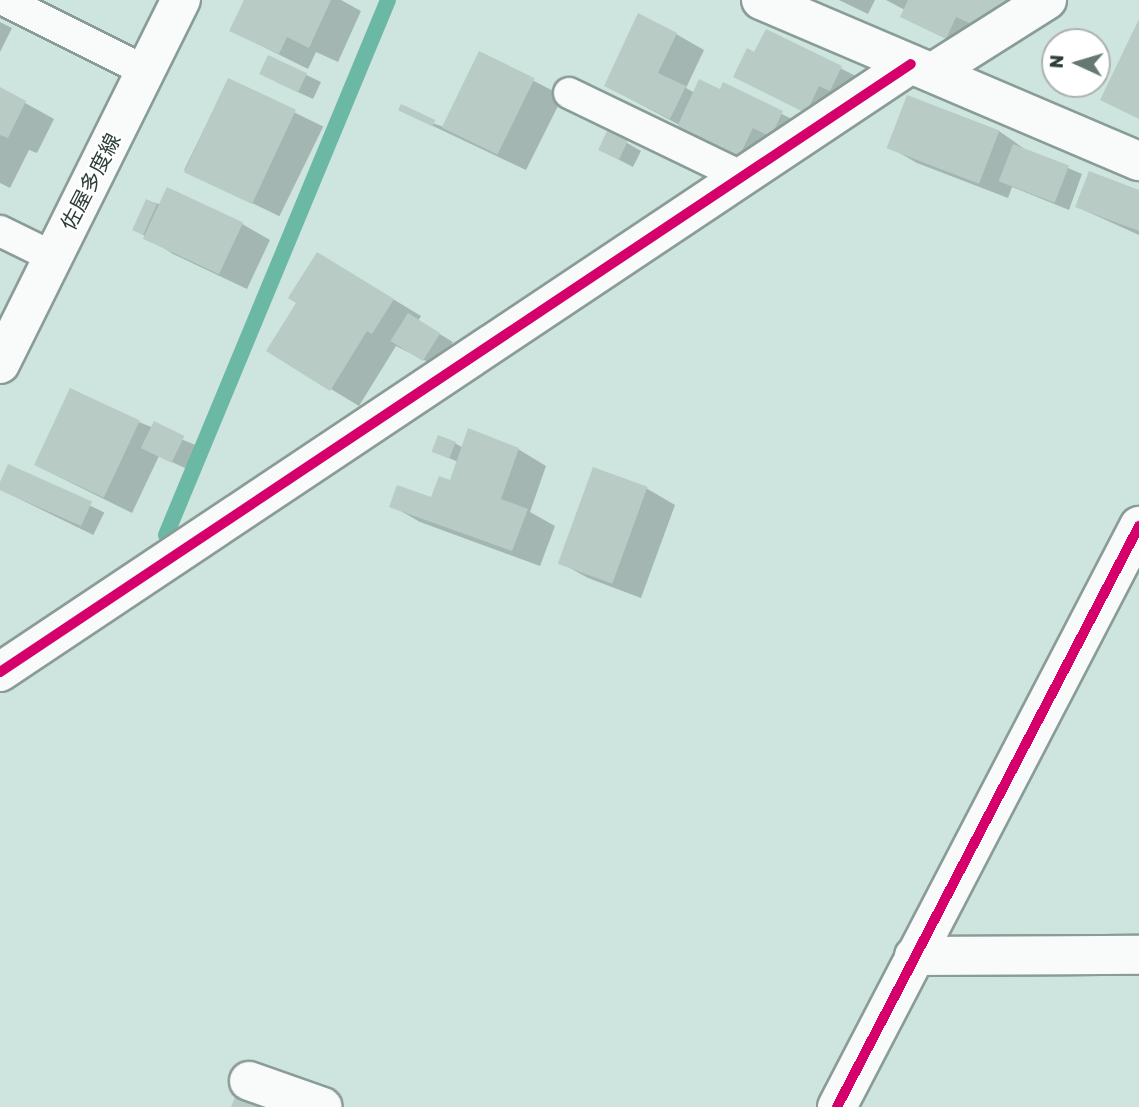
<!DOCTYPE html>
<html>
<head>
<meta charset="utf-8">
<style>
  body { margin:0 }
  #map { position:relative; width:1139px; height:1107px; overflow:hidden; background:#cee4de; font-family:Rubik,"Noto Sans JP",sans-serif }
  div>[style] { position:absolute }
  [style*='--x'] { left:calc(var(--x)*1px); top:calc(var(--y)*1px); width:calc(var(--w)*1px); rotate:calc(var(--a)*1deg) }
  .shadow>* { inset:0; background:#0003; transform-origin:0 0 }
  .stream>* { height:16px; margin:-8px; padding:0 8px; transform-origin:8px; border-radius:8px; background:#6bb8a5 }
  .building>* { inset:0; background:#b9cbc5; transform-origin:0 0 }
  .roads { filter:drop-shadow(2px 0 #8a9c97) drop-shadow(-2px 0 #8a9c97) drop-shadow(0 2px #8a9c97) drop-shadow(0 -2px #8a9c97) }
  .service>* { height:30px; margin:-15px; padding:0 15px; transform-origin:15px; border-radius:15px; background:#f8fbfa }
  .minor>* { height:38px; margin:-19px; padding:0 19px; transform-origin:19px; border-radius:19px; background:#f8fbfa }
  .secondary>* { height:38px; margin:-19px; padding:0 19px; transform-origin:19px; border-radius:19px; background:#f8fbfa }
  .cycleway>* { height:10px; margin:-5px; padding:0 5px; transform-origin:5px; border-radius:5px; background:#d6006c }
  span { translate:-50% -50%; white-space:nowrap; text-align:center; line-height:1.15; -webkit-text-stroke:5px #fff; paint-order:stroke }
  .street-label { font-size:21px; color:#2d3e38 }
  .north { position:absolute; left:1041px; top:28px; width:70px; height:70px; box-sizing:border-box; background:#fff; border:2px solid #abb2af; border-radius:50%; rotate:274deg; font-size:19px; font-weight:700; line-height:28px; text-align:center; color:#2d3e38 }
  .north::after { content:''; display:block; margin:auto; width:24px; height:32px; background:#657872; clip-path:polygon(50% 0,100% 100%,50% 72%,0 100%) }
</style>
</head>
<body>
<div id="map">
  <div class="shadow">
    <div style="clip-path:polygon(246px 0,341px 0,361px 11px,338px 62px,316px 52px,308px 69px,231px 31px)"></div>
    <div style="clip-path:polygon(839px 0,875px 0,868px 14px)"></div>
    <div style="clip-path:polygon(886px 0,1065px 0,975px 53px,902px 16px,905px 10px)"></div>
    <div style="clip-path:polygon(0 22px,12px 28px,0 52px)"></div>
    <div style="clip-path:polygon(766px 31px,870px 83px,835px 128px,736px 77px,755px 55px)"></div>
    <div style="clip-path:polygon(676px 34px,704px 50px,686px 88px,695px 93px,721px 91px,724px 84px,811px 129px,768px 172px,606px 86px)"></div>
    <div style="clip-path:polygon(480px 53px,563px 96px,526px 170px,414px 117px,444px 127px)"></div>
    <div style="clip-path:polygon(269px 57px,321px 82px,313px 99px,276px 82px)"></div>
    <div style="left:228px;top:80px;width:106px;height:100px;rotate:26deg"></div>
    <div style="clip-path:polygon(0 89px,54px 119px,37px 153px,29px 150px,10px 188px,0 183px)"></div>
    <div style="clip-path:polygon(999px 131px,1026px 150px,1082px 174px,1069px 210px,1012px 187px,1008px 198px,917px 163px,889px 147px)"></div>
    <div style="clip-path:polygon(627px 143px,641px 151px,633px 167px,600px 150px)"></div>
    <div style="clip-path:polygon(1139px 192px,1139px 235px,1077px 207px)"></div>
    <div style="clip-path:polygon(147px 201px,242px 224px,270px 240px,247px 289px,173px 254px,134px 229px)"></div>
    <div style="clip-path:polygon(345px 270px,421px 316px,418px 321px,453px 342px,438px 367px,396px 346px,359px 406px,268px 351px)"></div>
    <div style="clip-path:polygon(139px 422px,198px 446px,187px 469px,159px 456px,132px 513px,35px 465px)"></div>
    <div style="clip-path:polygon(455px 443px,463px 448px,518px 449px,546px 466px,530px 512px,555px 526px,540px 566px,420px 522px,392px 506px,432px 499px,451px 482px,458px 462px,434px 451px)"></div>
    <div style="left:9px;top:466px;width:106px;height:25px;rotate:26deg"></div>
    <div style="clip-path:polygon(646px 488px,675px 505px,641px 598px,588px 578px,559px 562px)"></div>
  </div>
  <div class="stream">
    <div style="--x:166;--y:535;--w:579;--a:-67.46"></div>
  </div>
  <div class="building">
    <div style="clip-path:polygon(244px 0,331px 0,309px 48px,287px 37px,279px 54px,229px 31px)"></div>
    <div style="clip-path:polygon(908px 0,1023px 0,976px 26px,956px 17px,946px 39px,900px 17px)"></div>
    <div style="clip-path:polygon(638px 13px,677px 33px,658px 73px,686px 86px,670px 119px,604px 86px)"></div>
    <div style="clip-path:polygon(1139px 19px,1139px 119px,1100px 100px)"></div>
    <div style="clip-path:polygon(766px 29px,842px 66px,830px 91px,819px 86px,806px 113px,733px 77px,747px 48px,754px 52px)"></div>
    <div style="left:479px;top:51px;width:62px;height:85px;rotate:26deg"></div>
    <div style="left:268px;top:55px;width:43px;height:21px;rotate:25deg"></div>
    <div style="left:228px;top:78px;width:75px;height:104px;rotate:25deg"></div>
    <div style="clip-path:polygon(699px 79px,720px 89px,723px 82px,783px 111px,771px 137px,753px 128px,739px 157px,677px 127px)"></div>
    <div style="clip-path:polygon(0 87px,26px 101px,8px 138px,0 135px)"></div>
    <div style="left:907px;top:95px;width:99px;height:57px;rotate:21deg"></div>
    <div style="left:401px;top:104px;width:38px;height:7px;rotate:25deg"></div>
    <div style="left:607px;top:131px;width:23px;height:21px;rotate:25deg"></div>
    <div style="left:1013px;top:144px;width:60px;height:40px;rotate:21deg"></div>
    <div style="clip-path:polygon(1089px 171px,1139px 190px,1139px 231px,1075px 207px)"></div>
    <div style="left:167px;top:187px;width:84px;height:57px;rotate:25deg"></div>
    <div style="left:146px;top:199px;width:12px;height:34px;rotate:24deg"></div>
    <div style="clip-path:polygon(317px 252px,394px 299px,372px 334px,367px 331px,330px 391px,266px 351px,296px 303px,288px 298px)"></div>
    <div style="left:408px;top:313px;width:38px;height:33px;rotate:32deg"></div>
    <div style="left:70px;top:388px;width:77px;height:85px;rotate:25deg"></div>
    <div style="left:154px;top:421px;width:34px;height:30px;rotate:26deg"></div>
    <div style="clip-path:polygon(468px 428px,519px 448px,501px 499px,528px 509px,512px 551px,389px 507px,397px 485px,431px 497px,439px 476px,450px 480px)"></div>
    <div style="left:438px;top:435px;width:19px;height:18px;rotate:21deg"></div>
    <div style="left:8px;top:464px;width:92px;height:27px;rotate:24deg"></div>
    <div style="left:593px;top:467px;width:58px;height:103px;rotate:20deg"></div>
    <div style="clip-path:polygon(237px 1093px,272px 1107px,231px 1107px)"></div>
  </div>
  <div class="roads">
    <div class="service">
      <div style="--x:4;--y:0;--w:159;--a:26.6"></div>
      <div style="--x:569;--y:93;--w:193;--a:25.8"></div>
      <div style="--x:0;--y:231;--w:59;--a:26.1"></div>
    </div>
    <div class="minor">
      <div style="--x:761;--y:0;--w:411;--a:23.1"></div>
      <div style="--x:933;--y:72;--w:135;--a:-32.3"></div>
      <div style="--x:0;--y:672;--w:1095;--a:-33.72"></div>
      <div style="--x:914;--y:956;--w:225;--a:-0.3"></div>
      <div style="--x:249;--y:1081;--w:78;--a:19.4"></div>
      <div style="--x:837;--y:1107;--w:655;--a:-62.53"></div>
    </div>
    <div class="secondary">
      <div style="--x:0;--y:364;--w:407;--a:-63.6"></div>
    </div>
  </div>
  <div class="cycleway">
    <div style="--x:0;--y:672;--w:1095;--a:-33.72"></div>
    <div style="--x:837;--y:1107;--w:655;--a:-62.53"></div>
  </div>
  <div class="street-label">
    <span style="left:91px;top:182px;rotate:-63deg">佐屋多度線</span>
  </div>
  <div class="north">N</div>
</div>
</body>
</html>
